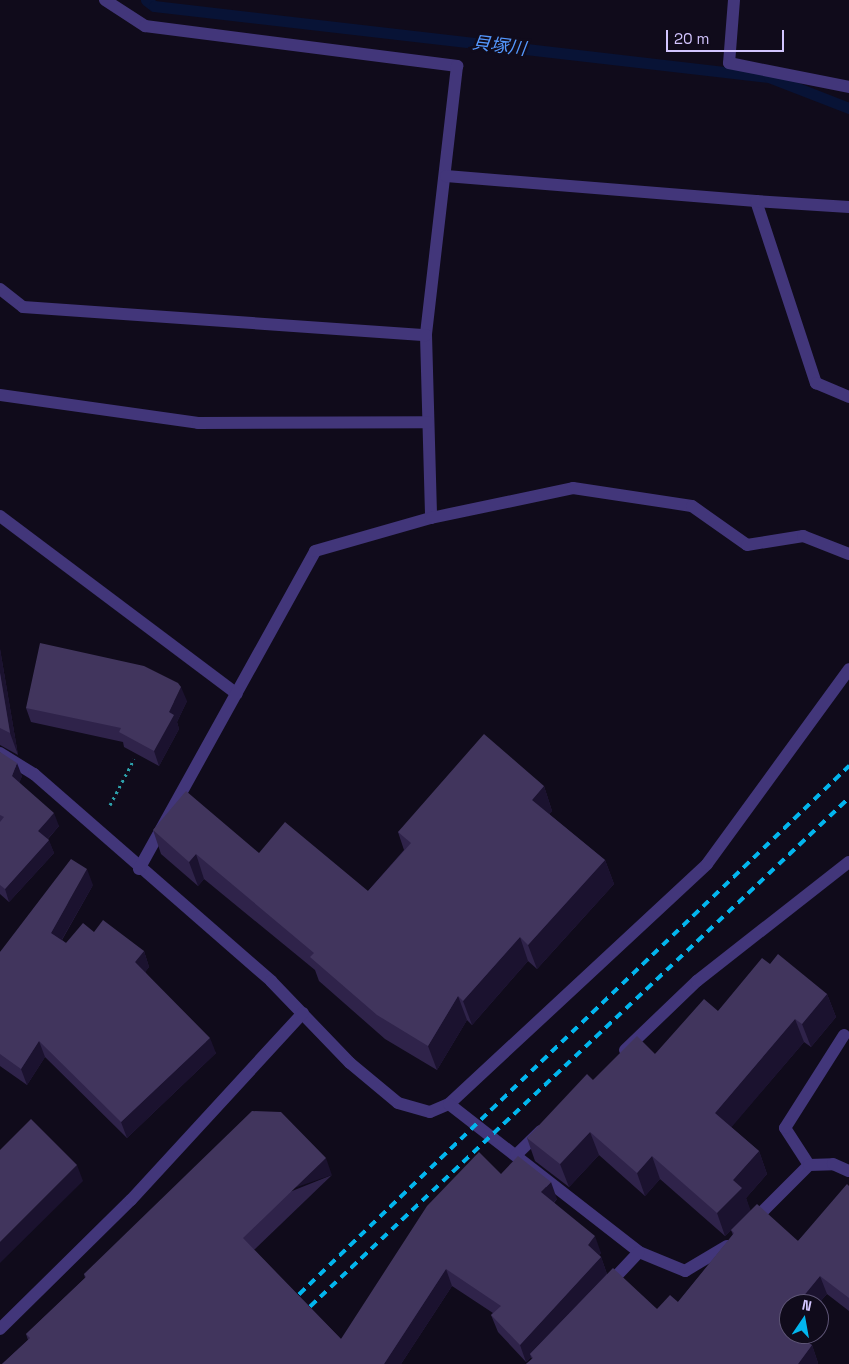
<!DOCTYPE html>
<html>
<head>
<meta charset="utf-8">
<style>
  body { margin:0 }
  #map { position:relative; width:849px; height:1364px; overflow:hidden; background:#100b1b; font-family:"Space Grotesk","Noto Sans JP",sans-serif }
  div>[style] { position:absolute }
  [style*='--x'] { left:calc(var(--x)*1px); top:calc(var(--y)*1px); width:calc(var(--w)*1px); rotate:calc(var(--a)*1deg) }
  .stream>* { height:11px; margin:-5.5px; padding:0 5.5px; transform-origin:5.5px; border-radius:5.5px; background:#081336 }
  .path>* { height:3px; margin-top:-1.5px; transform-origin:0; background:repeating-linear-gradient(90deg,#2da1ab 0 2.5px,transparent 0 6.5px) }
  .minor>* { height:12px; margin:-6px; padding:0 6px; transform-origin:6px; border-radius:6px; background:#42367a }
  .rail>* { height:4px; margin-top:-2px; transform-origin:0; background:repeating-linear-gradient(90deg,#02b6ee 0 8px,transparent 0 14px) }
  .wall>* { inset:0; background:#2f234a }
  .shaded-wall>* { inset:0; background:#1b122f; transform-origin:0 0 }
  .building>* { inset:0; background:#41355d }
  span { translate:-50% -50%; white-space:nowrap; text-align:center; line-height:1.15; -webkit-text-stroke:5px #100b1b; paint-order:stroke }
  .water-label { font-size:18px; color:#5498fe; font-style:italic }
  .north { position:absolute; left:779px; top:1294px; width:50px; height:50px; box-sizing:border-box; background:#100b1b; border:1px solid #5e5576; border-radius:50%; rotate:12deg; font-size:14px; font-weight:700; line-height:20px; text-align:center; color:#d3c5ff }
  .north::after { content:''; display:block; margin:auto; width:18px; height:22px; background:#02b6ee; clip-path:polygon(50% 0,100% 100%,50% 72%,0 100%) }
  .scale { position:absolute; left:666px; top:30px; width:118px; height:22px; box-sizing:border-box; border:2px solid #d3c5ff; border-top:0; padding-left:6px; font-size:15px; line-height:18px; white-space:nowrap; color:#d3c5ff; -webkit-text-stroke:4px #100b1b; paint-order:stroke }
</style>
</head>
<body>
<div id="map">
  <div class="stream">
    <div style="--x:146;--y:0;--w:10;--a:37"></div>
    <div style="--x:154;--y:6;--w:619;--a:6.59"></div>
    <div style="--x:769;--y:77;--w:86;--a:21.2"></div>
  </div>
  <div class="path">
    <div style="--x:110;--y:805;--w:52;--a:-62.4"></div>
  </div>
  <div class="minor">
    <div style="--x:105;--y:0;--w:48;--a:33"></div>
    <div style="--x:145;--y:26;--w:315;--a:7.3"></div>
    <div style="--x:457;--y:66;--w:271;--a:96.6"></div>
    <div style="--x:426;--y:335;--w:183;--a:88.4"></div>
    <div style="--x:734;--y:0;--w:63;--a:94.5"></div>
    <div style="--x:729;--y:63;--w:122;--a:11.3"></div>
    <div style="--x:446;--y:176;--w:311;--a:4.6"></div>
    <div style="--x:756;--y:201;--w:192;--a:71.8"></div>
    <div style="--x:816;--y:383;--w:36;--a:23"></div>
    <div style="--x:756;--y:201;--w:93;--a:3.7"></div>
    <div style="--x:0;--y:289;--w:29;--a:38"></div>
    <div style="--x:23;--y:307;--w:404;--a:4"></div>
    <div style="--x:0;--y:395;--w:200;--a:8"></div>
    <div style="--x:198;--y:423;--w:230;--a:-0.2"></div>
    <div style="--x:0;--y:516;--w:296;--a:36.9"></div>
    <div style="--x:0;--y:753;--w:40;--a:32"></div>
    <div style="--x:34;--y:774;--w:315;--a:41.1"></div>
    <div style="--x:271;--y:981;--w:114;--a:46.1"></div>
    <div style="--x:350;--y:1063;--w:62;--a:39.8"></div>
    <div style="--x:398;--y:1103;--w:33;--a:16"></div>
    <div style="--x:430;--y:1112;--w:21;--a:-23"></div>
    <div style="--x:449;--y:1104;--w:352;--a:-42.9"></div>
    <div style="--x:707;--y:864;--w:241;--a:-53.9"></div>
    <div style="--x:139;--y:869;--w:363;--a:-61"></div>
    <div style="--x:315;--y:551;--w:121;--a:-15.9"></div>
    <div style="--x:431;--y:518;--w:145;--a:-11.9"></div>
    <div style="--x:573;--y:488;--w:120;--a:8.6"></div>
    <div style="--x:692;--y:506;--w:67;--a:35.3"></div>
    <div style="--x:747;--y:545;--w:57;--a:-9.1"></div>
    <div style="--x:803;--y:536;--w:49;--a:21.4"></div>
    <div style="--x:625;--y:1050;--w:100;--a:-43.8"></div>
    <div style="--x:697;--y:981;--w:193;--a:-38.1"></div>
    <div style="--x:449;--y:1104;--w:241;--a:37.9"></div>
    <div style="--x:639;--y:1252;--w:50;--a:22.4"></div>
    <div style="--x:685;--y:1271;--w:49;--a:-30.8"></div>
    <div style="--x:516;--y:1155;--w:35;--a:-44"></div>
    <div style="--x:809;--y:1165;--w:44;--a:-123"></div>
    <div style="--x:785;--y:1128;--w:110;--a:-57.6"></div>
    <div style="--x:752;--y:1222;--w:81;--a:-45"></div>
    <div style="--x:809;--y:1165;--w:24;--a:-2"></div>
    <div style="--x:833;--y:1164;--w:17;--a:24"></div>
    <div style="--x:608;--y:1285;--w:45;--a:-46.8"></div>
    <div style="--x:0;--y:1329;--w:184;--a:-44.6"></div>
    <div style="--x:131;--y:1200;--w:254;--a:-47.4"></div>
  </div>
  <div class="rail">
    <div style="--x:289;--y:1304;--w:777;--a:-43.85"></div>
    <div style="--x:300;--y:1316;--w:755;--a:-43.34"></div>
  </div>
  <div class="wall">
    <div style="clip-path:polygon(0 649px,18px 755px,0 745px)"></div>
    <div style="clip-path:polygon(187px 701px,177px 722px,179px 729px,159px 766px,124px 747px,123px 742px,31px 722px,26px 708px)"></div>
    <div style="clip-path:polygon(0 752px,22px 776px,19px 783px,59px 826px,48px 839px,54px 853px,9px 902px,0 894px)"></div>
    <div style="clip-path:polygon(544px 786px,552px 811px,549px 814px,605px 860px,614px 884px,537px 969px,528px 961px,472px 1025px,467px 1020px,437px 1070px,385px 1039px,319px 981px,315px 970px,204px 879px,198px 886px,161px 854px,153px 830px,259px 853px,368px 891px,404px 850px,398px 832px)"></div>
    <div style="clip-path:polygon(93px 885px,62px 940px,66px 943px,94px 932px,144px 951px,149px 967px,145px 972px,216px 1053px,127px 1138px,45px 1057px,27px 1085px,0 1066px,0 952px)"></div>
    <div style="clip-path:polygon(770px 964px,827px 994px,836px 1017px,811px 1047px,804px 1042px,731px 1127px,759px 1151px,767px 1174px,746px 1198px,750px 1211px,798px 1241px,849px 1186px,849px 1311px,827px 1294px,818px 1304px,789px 1304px,789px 1334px,812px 1345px,818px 1363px,817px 1364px,526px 1364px,532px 1359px,531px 1357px,526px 1362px,498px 1332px,491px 1315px,493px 1313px,452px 1286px,401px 1364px,2px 1364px,28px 1340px,26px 1334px,85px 1278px,84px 1274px,332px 1175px,254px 1250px,341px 1339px,501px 1174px,557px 1199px,554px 1203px,601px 1253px,599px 1255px,601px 1257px,607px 1274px,657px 1309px,678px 1302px,733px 1235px,731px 1230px,725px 1236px,660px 1179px,645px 1196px,599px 1155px,569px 1187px,535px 1161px,527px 1138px,593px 1080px,655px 1054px,718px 1011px)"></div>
  </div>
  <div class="shaded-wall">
    <div style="clip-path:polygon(0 649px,18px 755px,10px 733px,0 673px)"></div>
    <div style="clip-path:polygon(181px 687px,187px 701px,177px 722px,179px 729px,159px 766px,154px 751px,169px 712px)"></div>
    <div style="clip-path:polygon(17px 763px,22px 776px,17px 789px,12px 776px)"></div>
    <div style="clip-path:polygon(544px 786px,552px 811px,540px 824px,532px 800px)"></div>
    <div style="clip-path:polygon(54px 813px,59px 826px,43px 844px,38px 831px)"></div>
    <div style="clip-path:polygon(49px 840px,54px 853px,9px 902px,5px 889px)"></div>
    <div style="clip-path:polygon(196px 854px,204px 879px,198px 886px,189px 862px)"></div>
    <div style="clip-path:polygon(605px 860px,614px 884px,537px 969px,528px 945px)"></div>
    <div style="clip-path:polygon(87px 869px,93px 885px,57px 948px,51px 933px)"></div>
    <div style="clip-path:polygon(520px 937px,528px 961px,472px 1025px,463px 1001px)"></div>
    <div style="clip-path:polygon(144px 951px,149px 967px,141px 977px,135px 962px)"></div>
    <div style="clip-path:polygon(827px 994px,836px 1017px,811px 1047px,802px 1024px)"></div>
    <div style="clip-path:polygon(458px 996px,467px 1020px,437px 1070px,428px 1046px)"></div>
    <div style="clip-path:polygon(795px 1019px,804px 1042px,724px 1136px,715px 1113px)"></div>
    <div style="clip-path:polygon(210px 1038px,216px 1053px,127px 1138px,121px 1122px)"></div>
    <div style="clip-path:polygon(39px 1041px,45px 1057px,27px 1085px,21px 1069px)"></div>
    <div style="clip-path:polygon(590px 1132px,599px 1155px,569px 1187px,560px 1164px)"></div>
    <div style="clip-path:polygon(759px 1151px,767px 1174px,746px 1198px,751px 1211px,725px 1236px,717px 1213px,733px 1180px)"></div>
    <div style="clip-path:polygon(652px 1156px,660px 1179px,645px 1196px,637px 1173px)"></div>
    <div style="left:326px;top:1158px;width:18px;height:115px;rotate:71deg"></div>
    <div style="clip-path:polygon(77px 1165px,83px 1181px,0 1263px,0 1242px)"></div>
    <div style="clip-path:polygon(551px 1182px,557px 1199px,547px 1209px,541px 1192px)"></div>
    <div style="clip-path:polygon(595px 1236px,601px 1253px,594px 1262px,588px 1245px)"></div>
    <div style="clip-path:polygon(601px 1257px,607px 1274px,530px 1354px,531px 1357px,526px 1362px,520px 1345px)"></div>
    <div style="clip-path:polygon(446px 1269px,452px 1286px,401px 1364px,384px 1364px)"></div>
    <div style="clip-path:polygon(820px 1276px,827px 1294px,818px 1304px,797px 1304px)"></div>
    <div style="clip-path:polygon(789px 1313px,789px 1334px,780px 1323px)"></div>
    <div style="clip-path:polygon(812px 1345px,818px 1363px,817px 1364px,798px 1364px)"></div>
  </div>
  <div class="building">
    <div style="clip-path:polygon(40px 643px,144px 666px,178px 683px,181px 687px,169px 712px,174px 715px,154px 751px,119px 732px,121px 728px,26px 708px)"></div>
    <div style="clip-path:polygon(0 673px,10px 733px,0 728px)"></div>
    <div style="clip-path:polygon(484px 734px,544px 786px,532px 800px,605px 860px,528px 945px,520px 937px,463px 1001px,458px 996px,428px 1046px,377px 1015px,310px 957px,314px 953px,196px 854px,189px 862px,153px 830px,186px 791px,259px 853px,285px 822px,368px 891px,411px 843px,398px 832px)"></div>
    <div style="clip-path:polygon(0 752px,17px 763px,12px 776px,54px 813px,38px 831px,49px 840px,5px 889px,0 885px,0 822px,4px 817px,0 815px)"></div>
    <div style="clip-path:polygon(71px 859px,87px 869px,51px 933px,66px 943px,83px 923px,94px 932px,103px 920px,144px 951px,135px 962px,210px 1038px,121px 1122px,39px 1041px,21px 1069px,0 1054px,0 952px)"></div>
    <div style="clip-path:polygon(778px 954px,827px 994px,802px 1024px,795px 1019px,715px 1113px,759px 1151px,733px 1180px,742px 1188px,717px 1213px,652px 1156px,637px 1173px,590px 1132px,560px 1164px,527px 1138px,587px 1074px,593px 1080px,637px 1036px,655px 1054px,704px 999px,718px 1011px,762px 958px,770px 964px)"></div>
    <div style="clip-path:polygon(252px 1111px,281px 1112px,326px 1158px,243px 1238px,341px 1339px,427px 1206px,479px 1152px,501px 1174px,518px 1156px,551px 1182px,541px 1192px,595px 1236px,588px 1245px,601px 1257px,520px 1345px,491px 1315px,501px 1306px,446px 1269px,384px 1364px,2px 1364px,30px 1338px,26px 1334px,86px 1277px,84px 1274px)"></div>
    <div style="clip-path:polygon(31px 1119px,77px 1165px,0 1242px,0 1150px)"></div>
    <div style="clip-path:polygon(847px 1184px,849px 1186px,849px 1298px,820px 1276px,797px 1304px,789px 1304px,789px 1313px,780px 1323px,789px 1329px,789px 1334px,796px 1334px,812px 1345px,798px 1364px,526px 1364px,533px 1358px,530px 1354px,613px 1268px,657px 1309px,670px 1295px,678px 1302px,734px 1233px,731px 1230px,757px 1204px,798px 1241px)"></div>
  </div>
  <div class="water-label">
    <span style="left:499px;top:46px;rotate:7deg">貝塚川</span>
  </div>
  <div class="north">N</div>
  <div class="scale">20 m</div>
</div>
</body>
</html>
